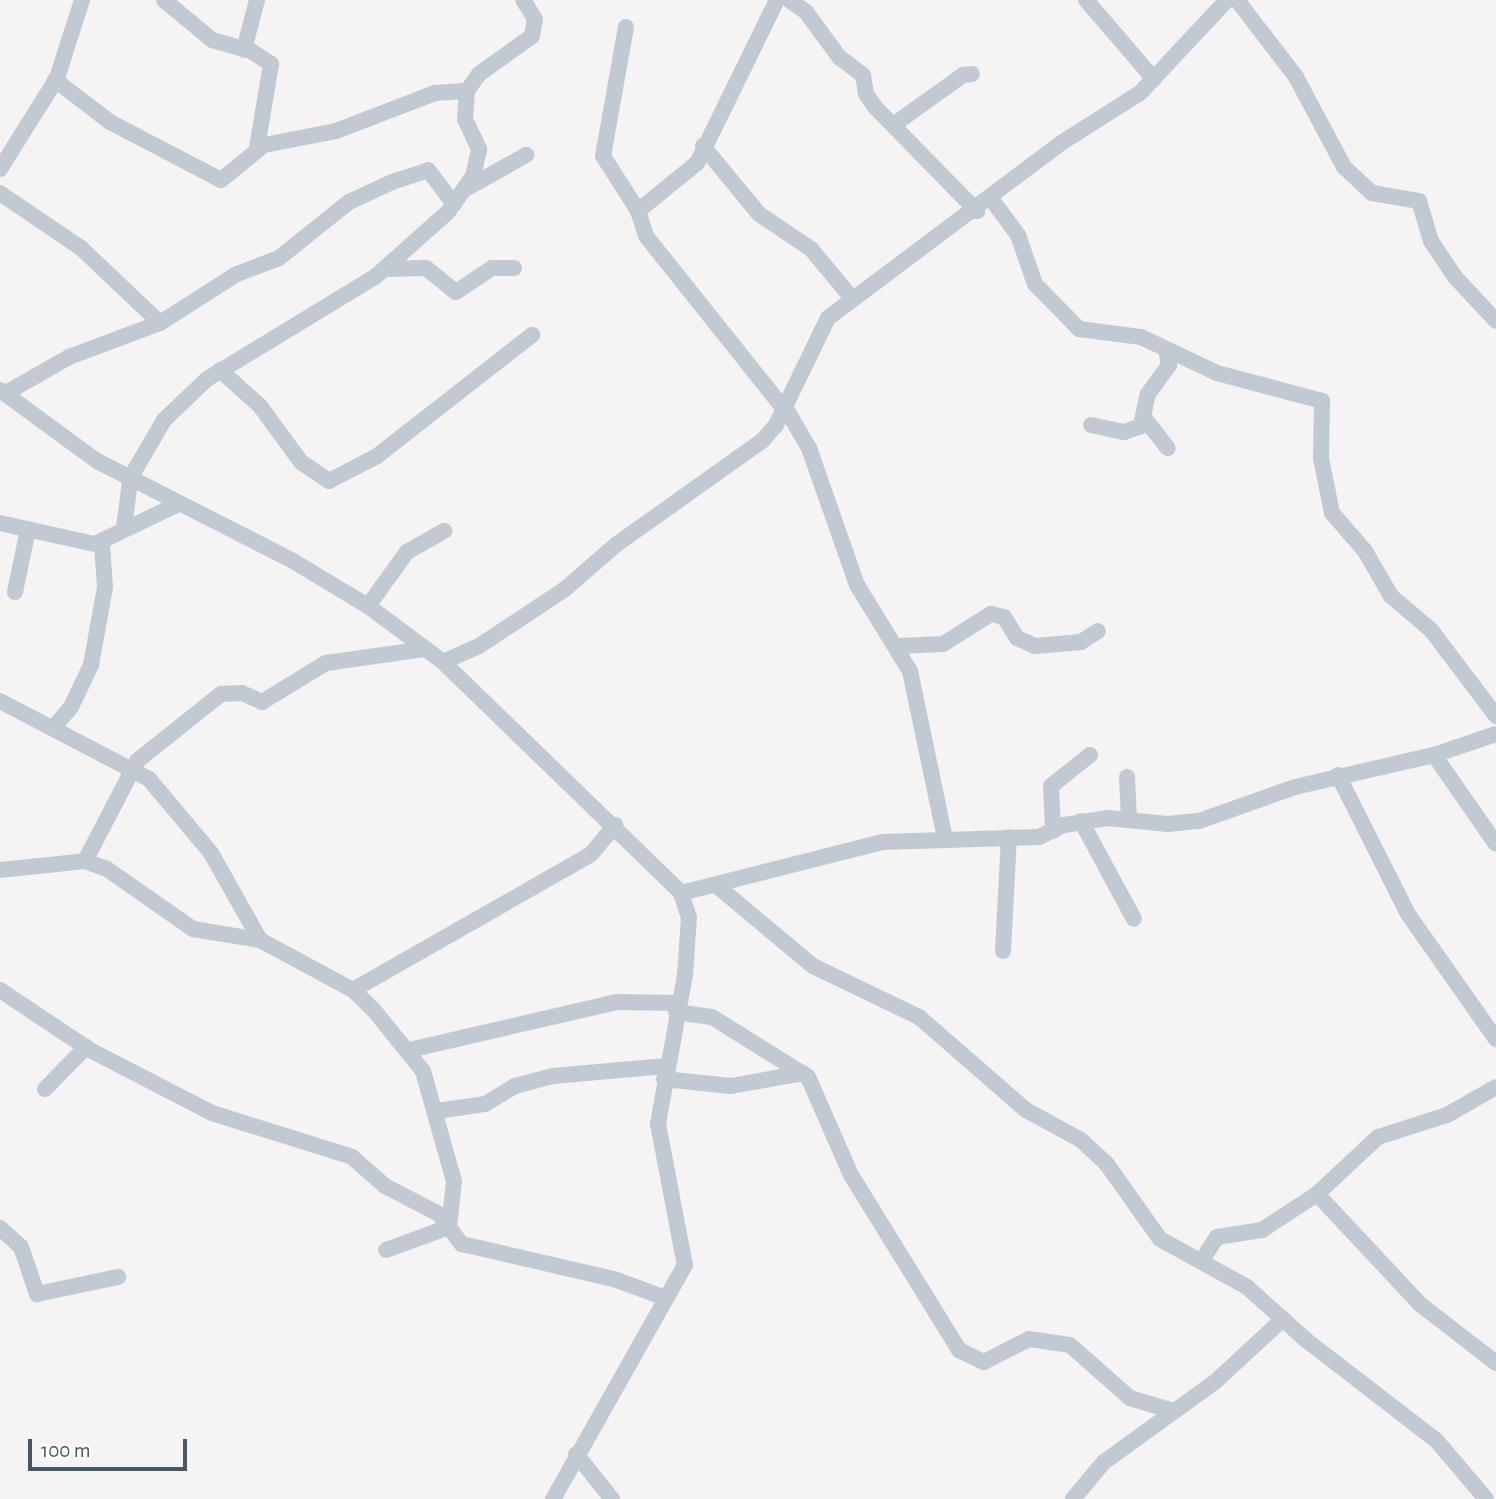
<!DOCTYPE html>
<html>
<head>
<meta charset="utf-8">
<style>
  body { margin:0 }
  #map { position:relative; width:1496px; height:1499px; overflow:hidden; background:#f5f3f3; font-family:"Alegreya Sans",sans-serif }
  div>[style] { position:absolute }
  [style*='--x'] { left:calc(var(--x)*1px); top:calc(var(--y)*1px); width:calc(var(--w)*1px); rotate:calc(var(--a)*1deg) }
  .minor>* { height:16px; margin:-8px; padding:0 8px; transform-origin:8px; border-radius:8px; background:#c1cad2 }
  span { translate:-50% -50%; white-space:nowrap; text-align:center; line-height:1.15; -webkit-text-stroke:5px #fff; paint-order:stroke }
  .scale { position:absolute; left:28px; top:1439px; width:159px; height:32px; box-sizing:border-box; border:4px solid #4a5661; border-top:0; padding-left:9px; font-size:21px; line-height:24px; white-space:nowrap; color:#4a5661; -webkit-text-stroke:5px #fff; paint-order:stroke }
</style>
</head>
<body>
<div id="map">
  <div class="minor">
    <div style="--x:164;--y:0;--w:62;--a:39.8"></div>
    <div style="--x:212;--y:40;--w:41;--a:15.8"></div>
    <div style="--x:251;--y:51;--w:24;--a:33"></div>
    <div style="--x:271;--y:64;--w:85;--a:99.5"></div>
    <div style="--x:777;--y:0;--w:182;--a:116.1"></div>
    <div style="--x:697;--y:163;--w:76;--a:140.9"></div>
    <div style="--x:638;--y:211;--w:26;--a:72"></div>
    <div style="--x:646;--y:236;--w:221;--a:51.4"></div>
    <div style="--x:789;--y:0;--w:21;--a:35"></div>
    <div style="--x:806;--y:12;--w:56;--a:53.7"></div>
    <div style="--x:839;--y:57;--w:30;--a:37"></div>
    <div style="--x:863;--y:75;--w:19;--a:81"></div>
    <div style="--x:866;--y:94;--w:16;--a:55"></div>
    <div style="--x:875;--y:107;--w:146;--a:45.6"></div>
    <div style="--x:1086;--y:0;--w:104;--a:49.3"></div>
    <div style="--x:1237;--y:0;--w:97;--a:52.5"></div>
    <div style="--x:1296;--y:77;--w:102;--a:61.9"></div>
    <div style="--x:1344;--y:167;--w:38;--a:43"></div>
    <div style="--x:1372;--y:193;--w:48;--a:9.7"></div>
    <div style="--x:1419;--y:201;--w:42;--a:73.3"></div>
    <div style="--x:1431;--y:241;--w:43;--a:56.3"></div>
    <div style="--x:1455;--y:277;--w:60;--a:47"></div>
    <div style="--x:626;--y:27;--w:131;--a:100.1"></div>
    <div style="--x:603;--y:156;--w:65;--a:57.5"></div>
    <div style="--x:244;--y:50;--w:52;--a:-75.4"></div>
    <div style="--x:55;--y:80;--w:69;--a:37.4"></div>
    <div style="--x:110;--y:122;--w:125;--a:27.6"></div>
    <div style="--x:221;--y:180;--w:55;--a:-39.1"></div>
    <div style="--x:264;--y:145;--w:73;--a:-11"></div>
    <div style="--x:336;--y:131;--w:106;--a:-21"></div>
    <div style="--x:435;--y:93;--w:32;--a:-4"></div>
    <div style="--x:896;--y:123;--w:82;--a:-35.6"></div>
    <div style="--x:963;--y:75;--w:9;--a:-6"></div>
    <div style="--x:703;--y:146;--w:88;--a:50.5"></div>
    <div style="--x:759;--y:214;--w:63;--a:33.9"></div>
    <div style="--x:811;--y:249;--w:62;--a:50.2"></div>
    <div style="--x:0;--y:169;--w:107;--a:-57.9"></div>
    <div style="--x:57;--y:78;--w:82;--a:-72.2"></div>
    <div style="--x:467;--y:188;--w:68;--a:-29.2"></div>
    <div style="--x:0;--y:193;--w:98;--a:34.2"></div>
    <div style="--x:81;--y:248;--w:109;--a:43.5"></div>
    <div style="--x:992;--y:200;--w:44;--a:53.4"></div>
    <div style="--x:1018;--y:235;--w:52;--a:70.9"></div>
    <div style="--x:1035;--y:284;--w:63;--a:45.6"></div>
    <div style="--x:1079;--y:329;--w:63;--a:7.4"></div>
    <div style="--x:1141;--y:337;--w:84;--a:25.3"></div>
    <div style="--x:1217;--y:373;--w:109;--a:14.9"></div>
    <div style="--x:1322;--y:401;--w:57;--a:91"></div>
    <div style="--x:1321;--y:458;--w:56;--a:78.7"></div>
    <div style="--x:1332;--y:513;--w:50;--a:49"></div>
    <div style="--x:1365;--y:551;--w:52;--a:60"></div>
    <div style="--x:1391;--y:596;--w:52;--a:40.4"></div>
    <div style="--x:1431;--y:630;--w:108;--a:52.9"></div>
    <div style="--x:386;--y:269;--w:40;--a:-1.4"></div>
    <div style="--x:426;--y:268;--w:38;--a:39"></div>
    <div style="--x:456;--y:292;--w:43;--a:-33.7"></div>
    <div style="--x:492;--y:268;--w:22;--a:0"></div>
    <div style="--x:220;--y:370;--w:54;--a:42"></div>
    <div style="--x:260;--y:406;--w:69;--a:53.8"></div>
    <div style="--x:301;--y:462;--w:34;--a:34"></div>
    <div style="--x:329;--y:481;--w:54;--a:-27.5"></div>
    <div style="--x:377;--y:456;--w:197;--a:-38"></div>
    <div style="--x:0;--y:390;--w:120;--a:36.2"></div>
    <div style="--x:97;--y:461;--w:220;--a:27"></div>
    <div style="--x:293;--y:561;--w:87;--a:31"></div>
    <div style="--x:368;--y:606;--w:94;--a:36.7"></div>
    <div style="--x:443;--y:662;--w:332;--a:44.1"></div>
    <div style="--x:681;--y:893;--w:25;--a:72"></div>
    <div style="--x:689;--y:917;--w:58;--a:93.9"></div>
    <div style="--x:685;--y:975;--w:151;--a:100.3"></div>
    <div style="--x:658;--y:1124;--w:144;--a:79.2"></div>
    <div style="--x:685;--y:1265;--w:269;--a:119.4"></div>
    <div style="--x:6;--y:393;--w:73;--a:-29.7"></div>
    <div style="--x:69;--y:357;--w:97;--a:-20.5"></div>
    <div style="--x:160;--y:323;--w:91;--a:-32.5"></div>
    <div style="--x:237;--y:274;--w:45;--a:-20.9"></div>
    <div style="--x:279;--y:258;--w:90;--a:-38.7"></div>
    <div style="--x:349;--y:202;--w:47;--a:-24.9"></div>
    <div style="--x:392;--y:182;--w:38;--a:-18"></div>
    <div style="--x:428;--y:170;--w:43;--a:52.6"></div>
    <div style="--x:785;--y:407;--w:48;--a:59.7"></div>
    <div style="--x:809;--y:448;--w:145;--a:70.7"></div>
    <div style="--x:857;--y:585;--w:101;--a:58.4"></div>
    <div style="--x:910;--y:671;--w:172;--a:78.2"></div>
    <div style="--x:1145;--y:419;--w:37;--a:52"></div>
    <div style="--x:1091;--y:425;--w:34;--a:12"></div>
    <div style="--x:1124;--y:432;--w:18;--a:-19"></div>
    <div style="--x:1141;--y:426;--w:33;--a:-78"></div>
    <div style="--x:1148;--y:394;--w:36;--a:-54"></div>
    <div style="--x:1169;--y:365;--w:15;--a:-101"></div>
    <div style="--x:129;--y:480;--w:69;--a:-59.7"></div>
    <div style="--x:164;--y:420;--w:59;--a:-43.6"></div>
    <div style="--x:207;--y:379;--w:197;--a:-31.3"></div>
    <div style="--x:375;--y:277;--w:98;--a:-41.7"></div>
    <div style="--x:448;--y:212;--w:44;--a:-55.2"></div>
    <div style="--x:473;--y:176;--w:28;--a:-77"></div>
    <div style="--x:479;--y:149;--w:33;--a:-115"></div>
    <div style="--x:465;--y:119;--w:28;--a:-86"></div>
    <div style="--x:467;--y:91;--w:21;--a:-55"></div>
    <div style="--x:479;--y:74;--w:65;--a:-35.6"></div>
    <div style="--x:532;--y:36;--w:17;--a:-80"></div>
    <div style="--x:535;--y:19;--w:22;--a:-122"></div>
    <div style="--x:0;--y:523;--w:97;--a:12.5"></div>
    <div style="--x:95;--y:544;--w:90;--a:-25.7"></div>
    <div style="--x:124;--y:528;--w:47;--a:-82.7"></div>
    <div style="--x:15;--y:592;--w:64;--a:-78.3"></div>
    <div style="--x:368;--y:606;--w:67;--a:-54.2"></div>
    <div style="--x:407;--y:552;--w:43;--a:-29.6"></div>
    <div style="--x:898;--y:646;--w:45;--a:-2.5"></div>
    <div style="--x:943;--y:644;--w:57;--a:-32"></div>
    <div style="--x:991;--y:614;--w:13;--a:13"></div>
    <div style="--x:1004;--y:617;--w:25;--a:58"></div>
    <div style="--x:1017;--y:638;--w:20;--a:24"></div>
    <div style="--x:1035;--y:646;--w:46;--a:-5"></div>
    <div style="--x:1081;--y:642;--w:20;--a:-33"></div>
    <div style="--x:443;--y:662;--w:39;--a:-24"></div>
    <div style="--x:479;--y:646;--w:103;--a:-33.5"></div>
    <div style="--x:565;--y:589;--w:69;--a:-40.9"></div>
    <div style="--x:617;--y:544;--w:178;--a:-35.4"></div>
    <div style="--x:762;--y:441;--w:21;--a:-49"></div>
    <div style="--x:776;--y:425;--w:119;--a:-64.1"></div>
    <div style="--x:828;--y:318;--w:291;--a:-36.9"></div>
    <div style="--x:1061;--y:143;--w:93;--a:-32.3"></div>
    <div style="--x:1140;--y:93;--w:127;--a:-46.9"></div>
    <div style="--x:0;--y:701;--w:168;--a:27.6"></div>
    <div style="--x:149;--y:779;--w:97;--a:50"></div>
    <div style="--x:211;--y:853;--w:100;--a:60.6"></div>
    <div style="--x:55;--y:726;--w:25;--a:-50"></div>
    <div style="--x:71;--y:707;--w:47;--a:-64.5"></div>
    <div style="--x:91;--y:665;--w:79;--a:-79.8"></div>
    <div style="--x:105;--y:587;--w:43;--a:-94"></div>
    <div style="--x:1434;--y:755;--w:108;--a:55.1"></div>
    <div style="--x:1338;--y:775;--w:156;--a:63.3"></div>
    <div style="--x:1408;--y:914;--w:153;--a:54.9"></div>
    <div style="--x:1127;--y:777;--w:42;--a:87.3"></div>
    <div style="--x:1081;--y:821;--w:111;--a:61.6"></div>
    <div style="--x:1053;--y:831;--w:45;--a:-92.5"></div>
    <div style="--x:1051;--y:786;--w:50;--a:-38.5"></div>
    <div style="--x:85;--y:861;--w:113;--a:-62.5"></div>
    <div style="--x:137;--y:761;--w:107;--a:-38.6"></div>
    <div style="--x:221;--y:694;--w:21;--a:-3"></div>
    <div style="--x:242;--y:693;--w:22;--a:24"></div>
    <div style="--x:262;--y:702;--w:75;--a:-31.4"></div>
    <div style="--x:326;--y:663;--w:101;--a:-8"></div>
    <div style="--x:0;--y:870;--w:85;--a:-6"></div>
    <div style="--x:85;--y:861;--w:23;--a:20"></div>
    <div style="--x:107;--y:869;--w:105;--a:34.9"></div>
    <div style="--x:193;--y:929;--w:68;--a:9.3"></div>
    <div style="--x:260;--y:940;--w:106;--a:28.3"></div>
    <div style="--x:353;--y:990;--w:28;--a:44"></div>
    <div style="--x:373;--y:1009;--w:80;--a:51.1"></div>
    <div style="--x:423;--y:1071;--w:114;--a:74.3"></div>
    <div style="--x:454;--y:1181;--w:46;--a:96.2"></div>
    <div style="--x:449;--y:1227;--w:67;--a:159.9"></div>
    <div style="--x:716;--y:885;--w:126;--a:39.9"></div>
    <div style="--x:813;--y:966;--w:118;--a:25.7"></div>
    <div style="--x:919;--y:1017;--w:142;--a:41"></div>
    <div style="--x:1026;--y:1110;--w:63;--a:28.6"></div>
    <div style="--x:1081;--y:1140;--w:34;--a:43"></div>
    <div style="--x:1106;--y:1163;--w:93;--a:54.6"></div>
    <div style="--x:1160;--y:1239;--w:99;--a:28.9"></div>
    <div style="--x:1247;--y:1287;--w:79;--a:41.9"></div>
    <div style="--x:1306;--y:1340;--w:164;--a:37.6"></div>
    <div style="--x:1436;--y:1440;--w:77;--a:49.7"></div>
    <div style="--x:681;--y:893;--w:207;--a:-14.2"></div>
    <div style="--x:882;--y:842;--w:157;--a:-1.8"></div>
    <div style="--x:1039;--y:837;--w:28;--a:-26"></div>
    <div style="--x:1064;--y:825;--w:45;--a:-9"></div>
    <div style="--x:1108;--y:818;--w:60;--a:5.7"></div>
    <div style="--x:1168;--y:824;--w:31;--a:-6"></div>
    <div style="--x:1199;--y:821;--w:102;--a:-19.5"></div>
    <div style="--x:1295;--y:787;--w:143;--a:-13"></div>
    <div style="--x:1434;--y:755;--w:65;--a:-18.7"></div>
    <div style="--x:1003;--y:951;--w:114;--a:-87"></div>
    <div style="--x:0;--y:990;--w:108;--a:33.7"></div>
    <div style="--x:90;--y:1050;--w:137;--a:27.3"></div>
    <div style="--x:212;--y:1113;--w:147;--a:17.4"></div>
    <div style="--x:352;--y:1157;--w:44;--a:41.3"></div>
    <div style="--x:385;--y:1186;--w:61;--a:27.4"></div>
    <div style="--x:439;--y:1214;--w:38;--a:53"></div>
    <div style="--x:462;--y:1244;--w:156;--a:13"></div>
    <div style="--x:614;--y:1279;--w:54;--a:20.4"></div>
    <div style="--x:353;--y:990;--w:274;--a:-29.7"></div>
    <div style="--x:591;--y:854;--w:38;--a:-50"></div>
    <div style="--x:676;--y:1012;--w:36;--a:8"></div>
    <div style="--x:712;--y:1017;--w:113;--a:32"></div>
    <div style="--x:808;--y:1077;--w:107;--a:66.3"></div>
    <div style="--x:851;--y:1175;--w:206;--a:58.3"></div>
    <div style="--x:959;--y:1350;--w:28;--a:26"></div>
    <div style="--x:984;--y:1362;--w:51;--a:-27.1"></div>
    <div style="--x:1029;--y:1339;--w:41;--a:8.3"></div>
    <div style="--x:1070;--y:1345;--w:80;--a:41.5"></div>
    <div style="--x:1130;--y:1398;--w:45;--a:16.8"></div>
    <div style="--x:409;--y:1050;--w:213;--a:-13"></div>
    <div style="--x:617;--y:1002;--w:61;--a:0.9"></div>
    <div style="--x:664;--y:1079;--w:67;--a:6"></div>
    <div style="--x:731;--y:1086;--w:73;--a:-10.2"></div>
    <div style="--x:45;--y:1089;--w:59;--a:-45.7"></div>
    <div style="--x:437;--y:1111;--w:49;--a:-8.3"></div>
    <div style="--x:485;--y:1104;--w:35;--a:-31"></div>
    <div style="--x:515;--y:1086;--w:39;--a:-15"></div>
    <div style="--x:553;--y:1076;--w:113;--a:-5.1"></div>
    <div style="--x:1317;--y:1194;--w:152;--a:46.9"></div>
    <div style="--x:1421;--y:1305;--w:95;--a:37.7"></div>
    <div style="--x:0;--y:1228;--w:28;--a:42"></div>
    <div style="--x:21;--y:1247;--w:50;--a:71.2"></div>
    <div style="--x:37;--y:1294;--w:83;--a:-11.9"></div>
    <div style="--x:1202;--y:1260;--w:27;--a:-57"></div>
    <div style="--x:1217;--y:1237;--w:46;--a:-8.8"></div>
    <div style="--x:1262;--y:1230;--w:66;--a:-33.2"></div>
    <div style="--x:1317;--y:1194;--w:83;--a:-43.1"></div>
    <div style="--x:1378;--y:1137;--w:72;--a:-17.7"></div>
    <div style="--x:1447;--y:1115;--w:56;--a:-29.7"></div>
    <div style="--x:576;--y:1454;--w:58;--a:51.3"></div>
    <div style="--x:1073;--y:1499;--w:48;--a:-50"></div>
    <div style="--x:1104;--y:1462;--w:137;--a:-35.8"></div>
    <div style="--x:1215;--y:1382;--w:93;--a:-42.8"></div>
  </div>
  <div class="scale">100 m</div>
</div>
</body>
</html>
